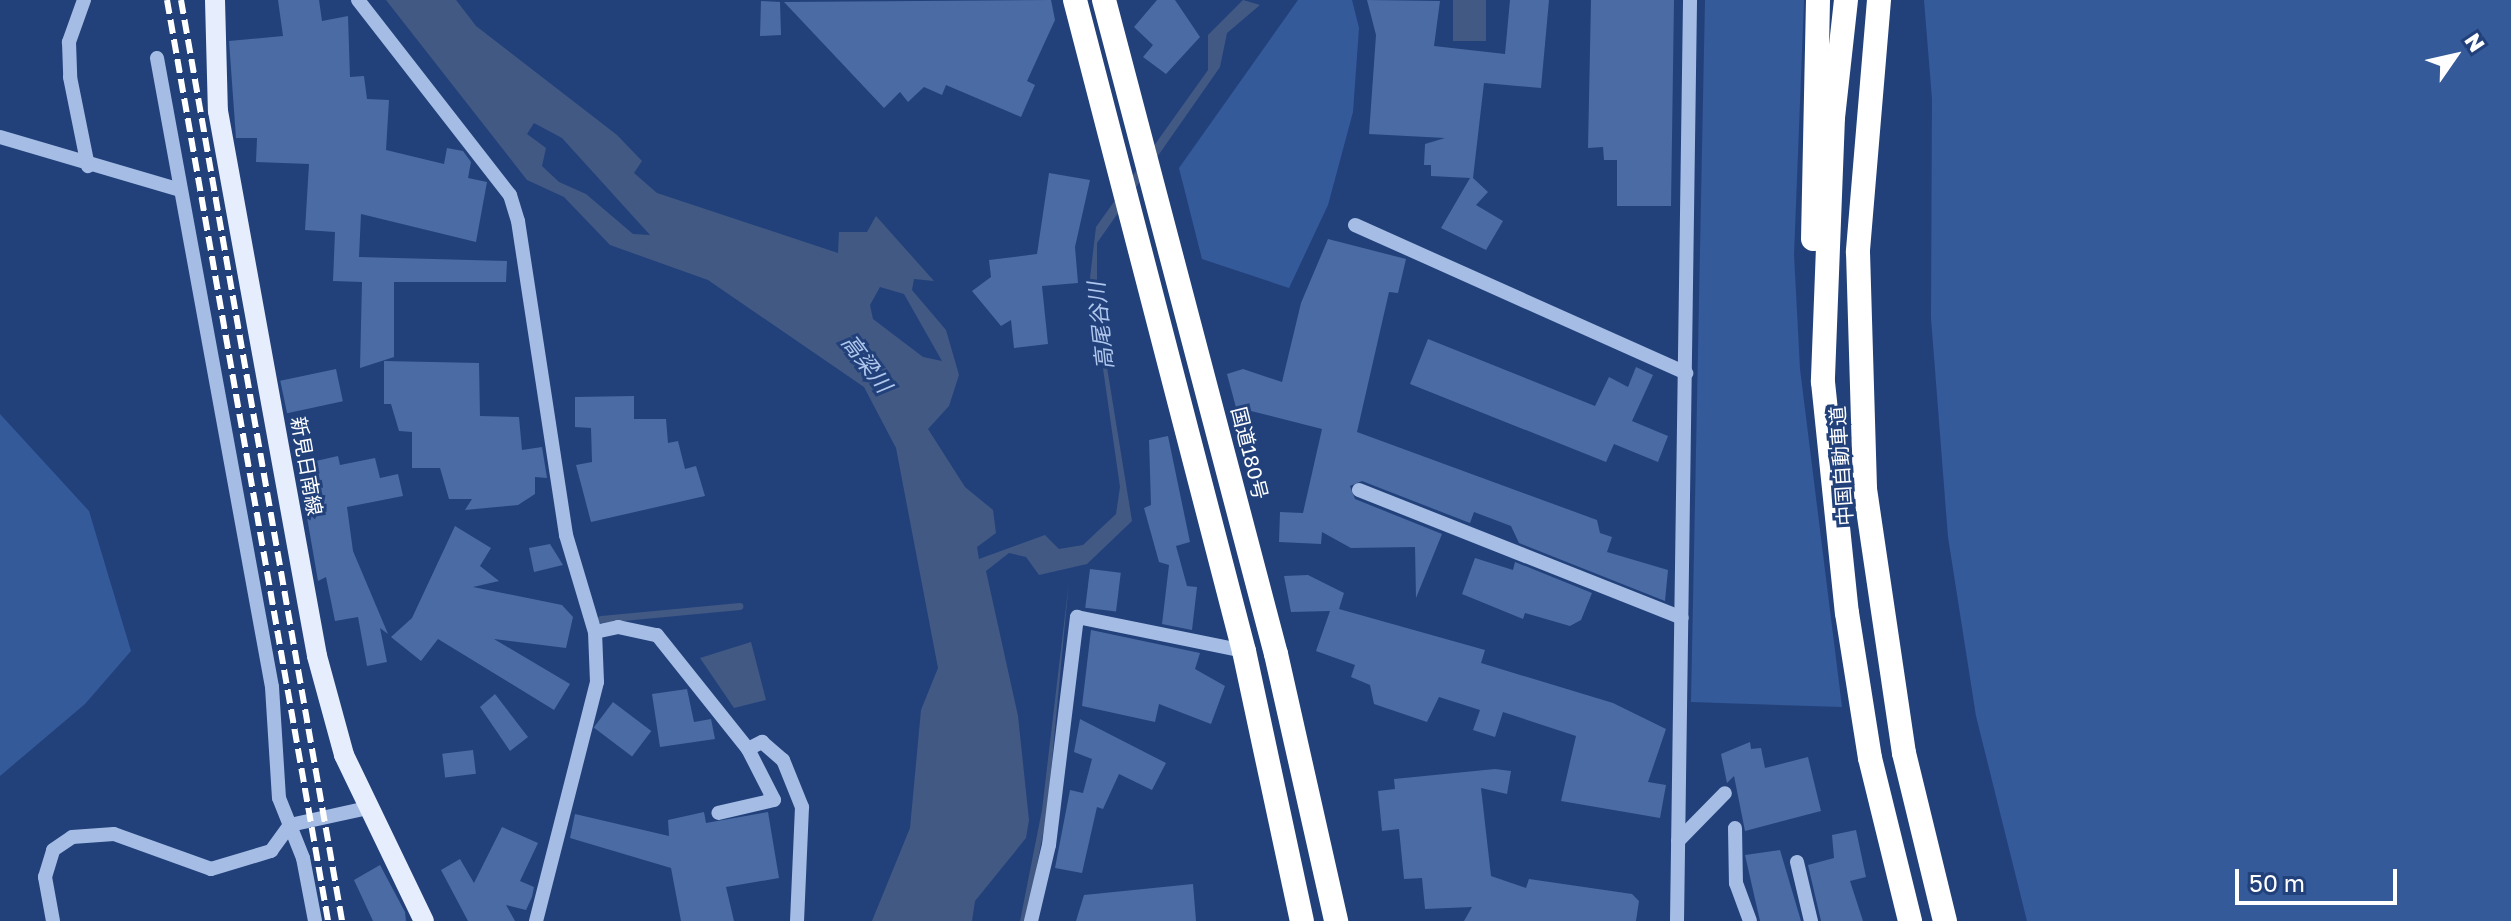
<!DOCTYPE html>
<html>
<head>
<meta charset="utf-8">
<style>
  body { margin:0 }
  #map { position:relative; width:2511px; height:921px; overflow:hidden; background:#22417b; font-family:"Golos Text","Noto Sans JP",sans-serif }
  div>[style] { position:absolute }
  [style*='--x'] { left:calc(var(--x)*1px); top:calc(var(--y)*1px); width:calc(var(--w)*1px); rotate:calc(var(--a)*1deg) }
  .green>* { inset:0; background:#355a99 }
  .water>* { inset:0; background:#425984; transform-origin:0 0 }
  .stream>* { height:7px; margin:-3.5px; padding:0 3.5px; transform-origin:3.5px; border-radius:3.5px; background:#425984 }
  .building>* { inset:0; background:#4b6ba4; transform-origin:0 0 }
  .minor>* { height:14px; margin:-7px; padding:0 7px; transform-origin:7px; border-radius:7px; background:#a5bde5 }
  .major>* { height:20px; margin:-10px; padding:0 10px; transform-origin:10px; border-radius:10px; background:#e6edfd }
  .highway>* { height:24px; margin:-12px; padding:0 12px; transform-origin:12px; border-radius:12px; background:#fff }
  .rail>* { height:6px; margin-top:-3px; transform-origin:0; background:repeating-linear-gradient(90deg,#fff 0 14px,transparent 0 20px) }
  span { translate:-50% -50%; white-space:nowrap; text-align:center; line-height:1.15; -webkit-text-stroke:6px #22417b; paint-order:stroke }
  .street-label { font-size:20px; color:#fff }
  .water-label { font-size:22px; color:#b0c7ed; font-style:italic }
  .north { position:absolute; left:2415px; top:16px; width:80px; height:80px; -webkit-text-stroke:6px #22417b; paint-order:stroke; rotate:56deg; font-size:22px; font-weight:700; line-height:32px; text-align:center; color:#fff }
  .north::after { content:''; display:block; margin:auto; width:28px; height:36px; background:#fff; clip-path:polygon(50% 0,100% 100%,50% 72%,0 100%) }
  .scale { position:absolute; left:2235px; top:869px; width:162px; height:36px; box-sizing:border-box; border:4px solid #fff; border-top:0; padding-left:10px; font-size:24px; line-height:28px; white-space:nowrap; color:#fff; -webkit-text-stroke:6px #22417b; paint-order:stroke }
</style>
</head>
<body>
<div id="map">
  <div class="green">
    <div style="clip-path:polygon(1298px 0,1352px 0,1359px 28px,1353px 112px,1328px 205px,1289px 288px,1202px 259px,1179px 168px)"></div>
    <div style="clip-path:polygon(1705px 0,1804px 0,1794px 255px,1800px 369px,1842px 707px,1691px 702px)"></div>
    <div style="clip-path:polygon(1924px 0,2511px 0,2511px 921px,2027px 921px,1976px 716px,1948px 537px,1931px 318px,1932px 99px)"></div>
    <div style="clip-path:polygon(0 414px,89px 511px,131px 651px,85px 704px,0 776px)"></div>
  </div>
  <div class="water">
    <div style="clip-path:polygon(evenodd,386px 0,456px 0,476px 26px,617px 135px,642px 161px,634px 173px,657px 193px,838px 253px,839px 232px,867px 232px,876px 216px,934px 281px,914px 279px,912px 290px,946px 330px,959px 375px,949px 406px,928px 429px,965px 487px,993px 510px,996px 533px,977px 547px,979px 559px,1045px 535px,1059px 549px,1083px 545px,1116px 514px,1120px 487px,1090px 278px,1096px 227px,1208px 70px,1208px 35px,1243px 0,1260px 5px,1227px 33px,1220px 67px,1097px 243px,1097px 306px,1132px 521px,1087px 564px,1039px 575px,1026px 557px,1009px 553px,986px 571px,1018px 716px,1029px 820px,1026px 838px,975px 901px,972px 921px,872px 921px,910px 828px,921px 710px,938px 668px,896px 448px,864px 387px,708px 280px,610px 245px,564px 197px,527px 180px,386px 0,534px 123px,562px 138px,650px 235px,633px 234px,586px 194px,559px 182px,542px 166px,546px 148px,527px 134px,534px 123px,386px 0,880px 287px,904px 294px,942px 361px,923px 357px,873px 319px,870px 305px,880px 287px)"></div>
    <div style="left:1453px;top:0;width:33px;height:41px"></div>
    <div style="clip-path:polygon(1069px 581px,1047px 813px,1026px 921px,1020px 921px,1042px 810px)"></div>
    <div style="clip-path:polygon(751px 642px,766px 700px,734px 708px,700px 658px)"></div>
  </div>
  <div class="stream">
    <div style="--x:601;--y:619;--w:139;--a:-5.4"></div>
  </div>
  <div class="building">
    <div style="clip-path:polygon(278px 0,319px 0,322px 21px,348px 16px,350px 77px,364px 76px,367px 99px,389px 100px,386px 150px,444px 164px,447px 148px,463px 151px,471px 162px,468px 178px,487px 182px,476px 242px,361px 214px,359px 257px,507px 261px,506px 282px,394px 282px,394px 357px,360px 368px,362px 282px,333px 281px,335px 232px,305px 230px,309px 164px,256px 162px,257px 138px,236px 138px,229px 41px,283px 36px)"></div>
    <div style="clip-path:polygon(1051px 0,1055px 20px,1027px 81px,1035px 85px,1021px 117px,946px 85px,942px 95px,924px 87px,908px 102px,900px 92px,884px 108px,784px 2px)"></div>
    <div style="clip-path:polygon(1157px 0,1175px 0,1200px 37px,1166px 74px,1143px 57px,1153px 45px,1134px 27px)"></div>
    <div style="clip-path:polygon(1367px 0,1440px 1px,1434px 46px,1505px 54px,1510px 0,1549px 0,1541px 88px,1484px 83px,1473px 178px,1488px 192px,1476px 205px,1503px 221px,1486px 250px,1441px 228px,1470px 178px,1431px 176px,1431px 165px,1424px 165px,1425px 144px,1445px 138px,1369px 134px,1376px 35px)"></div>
    <div style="clip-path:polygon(1591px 0,1674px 0,1671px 206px,1617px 206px,1617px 160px,1604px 160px,1603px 147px,1588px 148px)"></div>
    <div style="clip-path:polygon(761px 1px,780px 2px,781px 35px,760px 36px)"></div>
    <div style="clip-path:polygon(1049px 173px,1090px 180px,1075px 247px,1078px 283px,1042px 286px,1048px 344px,1014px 348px,1011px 320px,1001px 326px,972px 291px,991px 277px,989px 260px,1037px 254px)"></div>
    <div style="clip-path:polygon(1328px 239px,1406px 259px,1398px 293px,1389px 292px,1357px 432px,1597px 520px,1600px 533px,1612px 537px,1607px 552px,1668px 570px,1665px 601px,1519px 543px,1511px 526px,1474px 512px,1470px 523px,1362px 481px,1350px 486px,1355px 499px,1442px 534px,1416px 598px,1415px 547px,1351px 548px,1322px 532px,1321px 544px,1279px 542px,1280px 512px,1303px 513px,1322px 429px,1251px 411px,1245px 441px,1227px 374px,1243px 369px,1282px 382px,1301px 303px)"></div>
    <div style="clip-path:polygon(1428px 339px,1595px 406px,1609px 377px,1628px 387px,1636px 367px,1653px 375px,1632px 421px,1668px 436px,1658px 462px,1614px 444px,1606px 462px,1410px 384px)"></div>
    <div style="clip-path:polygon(384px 361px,479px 363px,480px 416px,519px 417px,522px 450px,542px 447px,547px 478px,535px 477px,535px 494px,518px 505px,465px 510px,472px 499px,449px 499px,440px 468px,412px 468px,412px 432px,399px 431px,391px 404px,384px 404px)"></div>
    <div style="left:336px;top:369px;width:33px;height:57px;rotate:78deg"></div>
    <div style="clip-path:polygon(634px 396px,634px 419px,666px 419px,668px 443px,678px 441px,685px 469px,696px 466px,705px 496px,591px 522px,576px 465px,592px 462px,591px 428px,575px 427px,575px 397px)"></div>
    <div style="clip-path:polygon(1168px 436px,1190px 542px,1176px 546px,1187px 586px,1197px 587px,1192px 630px,1162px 624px,1169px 565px,1159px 562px,1144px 508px,1151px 505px,1149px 440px)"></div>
    <div style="clip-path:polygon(338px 456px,340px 465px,375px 458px,380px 478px,398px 474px,403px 496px,347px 507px,353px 551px,388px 634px,380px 628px,387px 662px,367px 666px,358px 617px,335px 621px,326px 577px,318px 581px,298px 465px)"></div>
    <div style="clip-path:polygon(455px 526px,491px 548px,480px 566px,499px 581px,473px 587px,562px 605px,573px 617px,566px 648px,494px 639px,570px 684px,554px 710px,438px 639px,421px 661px,391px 637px,412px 618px)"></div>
    <div style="clip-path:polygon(550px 544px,563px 565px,534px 572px,529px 548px)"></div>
    <div style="clip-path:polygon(1475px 558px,1513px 570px,1515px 562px,1592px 593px,1581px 620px,1570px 626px,1525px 613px,1523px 619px,1462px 594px)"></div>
    <div style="left:1090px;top:569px;width:31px;height:39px;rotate:7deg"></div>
    <div style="clip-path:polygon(1308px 575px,1344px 593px,1339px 609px,1485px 650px,1481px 663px,1613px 703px,1666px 729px,1648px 782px,1666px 785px,1660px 818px,1561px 801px,1576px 736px,1503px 712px,1495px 737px,1473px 730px,1480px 710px,1439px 697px,1427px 722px,1374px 704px,1370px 685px,1351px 677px,1355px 665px,1316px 651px,1330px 611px,1291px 612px,1284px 576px)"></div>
    <div style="clip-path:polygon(1091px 630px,1200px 653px,1195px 669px,1225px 686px,1211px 724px,1159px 704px,1155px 722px,1082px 706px)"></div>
    <div style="clip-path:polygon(687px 689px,694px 722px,711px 719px,715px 739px,660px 747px,652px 694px)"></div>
    <div style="clip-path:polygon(495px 694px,528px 737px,510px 751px,480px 707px)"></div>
    <div style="left:613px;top:702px;width:48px;height:32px;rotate:37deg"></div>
    <div style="clip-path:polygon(1080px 719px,1166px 763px,1152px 790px,1119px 774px,1103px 809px,1097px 807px,1082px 873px,1055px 868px,1070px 790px,1083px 793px,1092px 759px,1074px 752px)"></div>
    <div style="clip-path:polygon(1750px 742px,1751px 749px,1761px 748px,1765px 768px,1808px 757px,1821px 811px,1745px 831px,1734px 776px,1727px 783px,1721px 754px)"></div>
    <div style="left:473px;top:750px;width:24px;height:31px;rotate:83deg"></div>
    <div style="clip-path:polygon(1495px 769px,1511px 771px,1507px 794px,1481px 788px,1491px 876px,1526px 888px,1529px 879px,1632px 894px,1639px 901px,1636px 921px,1464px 921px,1472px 907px,1425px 909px,1422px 878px,1404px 879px,1399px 829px,1382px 831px,1378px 791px,1395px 789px,1394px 779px)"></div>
    <div style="clip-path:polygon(704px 812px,706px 823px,768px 812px,779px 878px,726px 887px,734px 921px,681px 921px,671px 868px,570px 838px,575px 814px,669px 836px,668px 820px)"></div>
    <div style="clip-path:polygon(502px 827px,538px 843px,520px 881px,534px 887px,532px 897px,526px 910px,506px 905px,515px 921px,468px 921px,441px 870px,460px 859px,474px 883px)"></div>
    <div style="clip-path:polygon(1856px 830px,1866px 877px,1850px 881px,1863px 921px,1821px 921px,1808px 865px,1834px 858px,1832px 835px)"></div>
    <div style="clip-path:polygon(1780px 850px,1801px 921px,1760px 921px,1745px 855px)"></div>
    <div style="clip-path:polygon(380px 865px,405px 912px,406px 921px,373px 921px,354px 880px)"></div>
    <div style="clip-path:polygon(1193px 884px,1196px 921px,1076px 921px,1084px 895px)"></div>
  </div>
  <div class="minor">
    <div style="--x:84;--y:0;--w:45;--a:109.7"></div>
    <div style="--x:69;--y:42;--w:35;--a:88"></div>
    <div style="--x:70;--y:77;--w:91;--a:78.6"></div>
    <div style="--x:358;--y:0;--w:247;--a:52.1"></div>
    <div style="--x:510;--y:195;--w:27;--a:73"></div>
    <div style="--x:518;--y:221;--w:318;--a:81.3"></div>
    <div style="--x:566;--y:535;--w:101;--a:73.4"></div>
    <div style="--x:595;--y:632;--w:50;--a:87.7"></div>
    <div style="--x:597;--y:682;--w:247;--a:104.3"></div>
    <div style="--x:157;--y:58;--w:639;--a:79.64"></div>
    <div style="--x:272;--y:687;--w:111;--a:86.4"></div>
    <div style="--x:279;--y:798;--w:65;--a:68.2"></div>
    <div style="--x:303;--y:858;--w:64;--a:79.2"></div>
    <div style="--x:0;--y:137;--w:188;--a:16.4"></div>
    <div style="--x:1355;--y:225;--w:363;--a:24.1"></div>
    <div style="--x:1359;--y:490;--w:347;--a:21.6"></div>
    <div style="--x:595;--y:632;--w:24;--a:-12"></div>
    <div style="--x:618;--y:627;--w:40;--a:12"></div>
    <div style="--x:657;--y:635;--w:146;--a:51.4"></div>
    <div style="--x:748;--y:749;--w:57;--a:63"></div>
    <div style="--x:774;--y:800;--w:57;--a:166.9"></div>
    <div style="--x:748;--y:749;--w:16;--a:-27"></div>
    <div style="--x:762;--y:742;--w:28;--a:41"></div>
    <div style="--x:783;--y:760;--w:51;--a:68"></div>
    <div style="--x:802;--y:807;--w:114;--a:92.5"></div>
    <div style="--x:1735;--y:828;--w:55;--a:89"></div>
    <div style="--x:1736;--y:883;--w:40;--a:69.8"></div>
    <div style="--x:1678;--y:841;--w:67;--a:-45.6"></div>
    <div style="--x:1797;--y:862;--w:61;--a:76.7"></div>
    <div style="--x:53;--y:921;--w:45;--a:-100.3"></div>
    <div style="--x:45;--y:877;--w:28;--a:-73"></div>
    <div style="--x:53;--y:850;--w:23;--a:-34"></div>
    <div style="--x:72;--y:837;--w:42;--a:-4.1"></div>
    <div style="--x:114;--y:834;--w:103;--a:19.8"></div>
    <div style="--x:211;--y:869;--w:63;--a:-16.7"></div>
    <div style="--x:271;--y:851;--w:32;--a:-54"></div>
    <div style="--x:290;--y:825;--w:80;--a:-12.3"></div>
    <div style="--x:1031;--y:921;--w:78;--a:-76.7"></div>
    <div style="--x:1049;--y:845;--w:230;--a:-83"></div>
    <div style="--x:1077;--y:617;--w:170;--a:11.5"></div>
    <div style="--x:1677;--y:921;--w:921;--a:-89.19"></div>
  </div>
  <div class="major">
    <div style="--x:215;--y:0;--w:111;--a:88.5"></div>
    <div style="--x:218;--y:111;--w:554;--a:79.7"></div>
    <div style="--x:317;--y:656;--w:103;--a:74.7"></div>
    <div style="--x:344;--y:755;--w:184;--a:64.3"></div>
  </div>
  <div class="highway">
    <div style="--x:1075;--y:0;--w:673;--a:75.45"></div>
    <div style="--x:1244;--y:651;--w:276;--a:77.9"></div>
    <div style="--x:1104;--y:0;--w:676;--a:75.27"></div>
    <div style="--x:1276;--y:654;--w:274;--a:77.3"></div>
    <div style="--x:1846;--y:0;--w:118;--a:96.3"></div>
    <div style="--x:1833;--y:117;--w:265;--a:92.2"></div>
    <div style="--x:1823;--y:382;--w:232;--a:84.1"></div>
    <div style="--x:1847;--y:613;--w:147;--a:81"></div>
    <div style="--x:1870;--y:758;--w:168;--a:76.2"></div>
    <div style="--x:1879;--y:0;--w:253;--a:94.8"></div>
    <div style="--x:1858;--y:252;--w:237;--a:88.3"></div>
    <div style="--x:1865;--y:489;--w:267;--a:81.6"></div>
    <div style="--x:1904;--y:753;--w:173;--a:76.3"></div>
    <div style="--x:1813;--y:239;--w:239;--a:-88.8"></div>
  </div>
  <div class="rail">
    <div style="--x:167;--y:0;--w:935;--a:80.08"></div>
    <div style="--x:181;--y:0;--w:935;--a:80.08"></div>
  </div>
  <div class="street-label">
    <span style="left:1250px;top:453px;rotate:76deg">国道180号</span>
    <span style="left:307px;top:466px;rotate:80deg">新見日南線</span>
    <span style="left:1841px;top:466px;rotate:-94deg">中国自動車道</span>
  </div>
  <div class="water-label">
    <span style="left:1100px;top:326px;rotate:-96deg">高尾谷川</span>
    <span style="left:867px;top:363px;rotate:53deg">高梁川</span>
  </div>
  <div class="north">N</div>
  <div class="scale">50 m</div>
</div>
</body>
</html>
